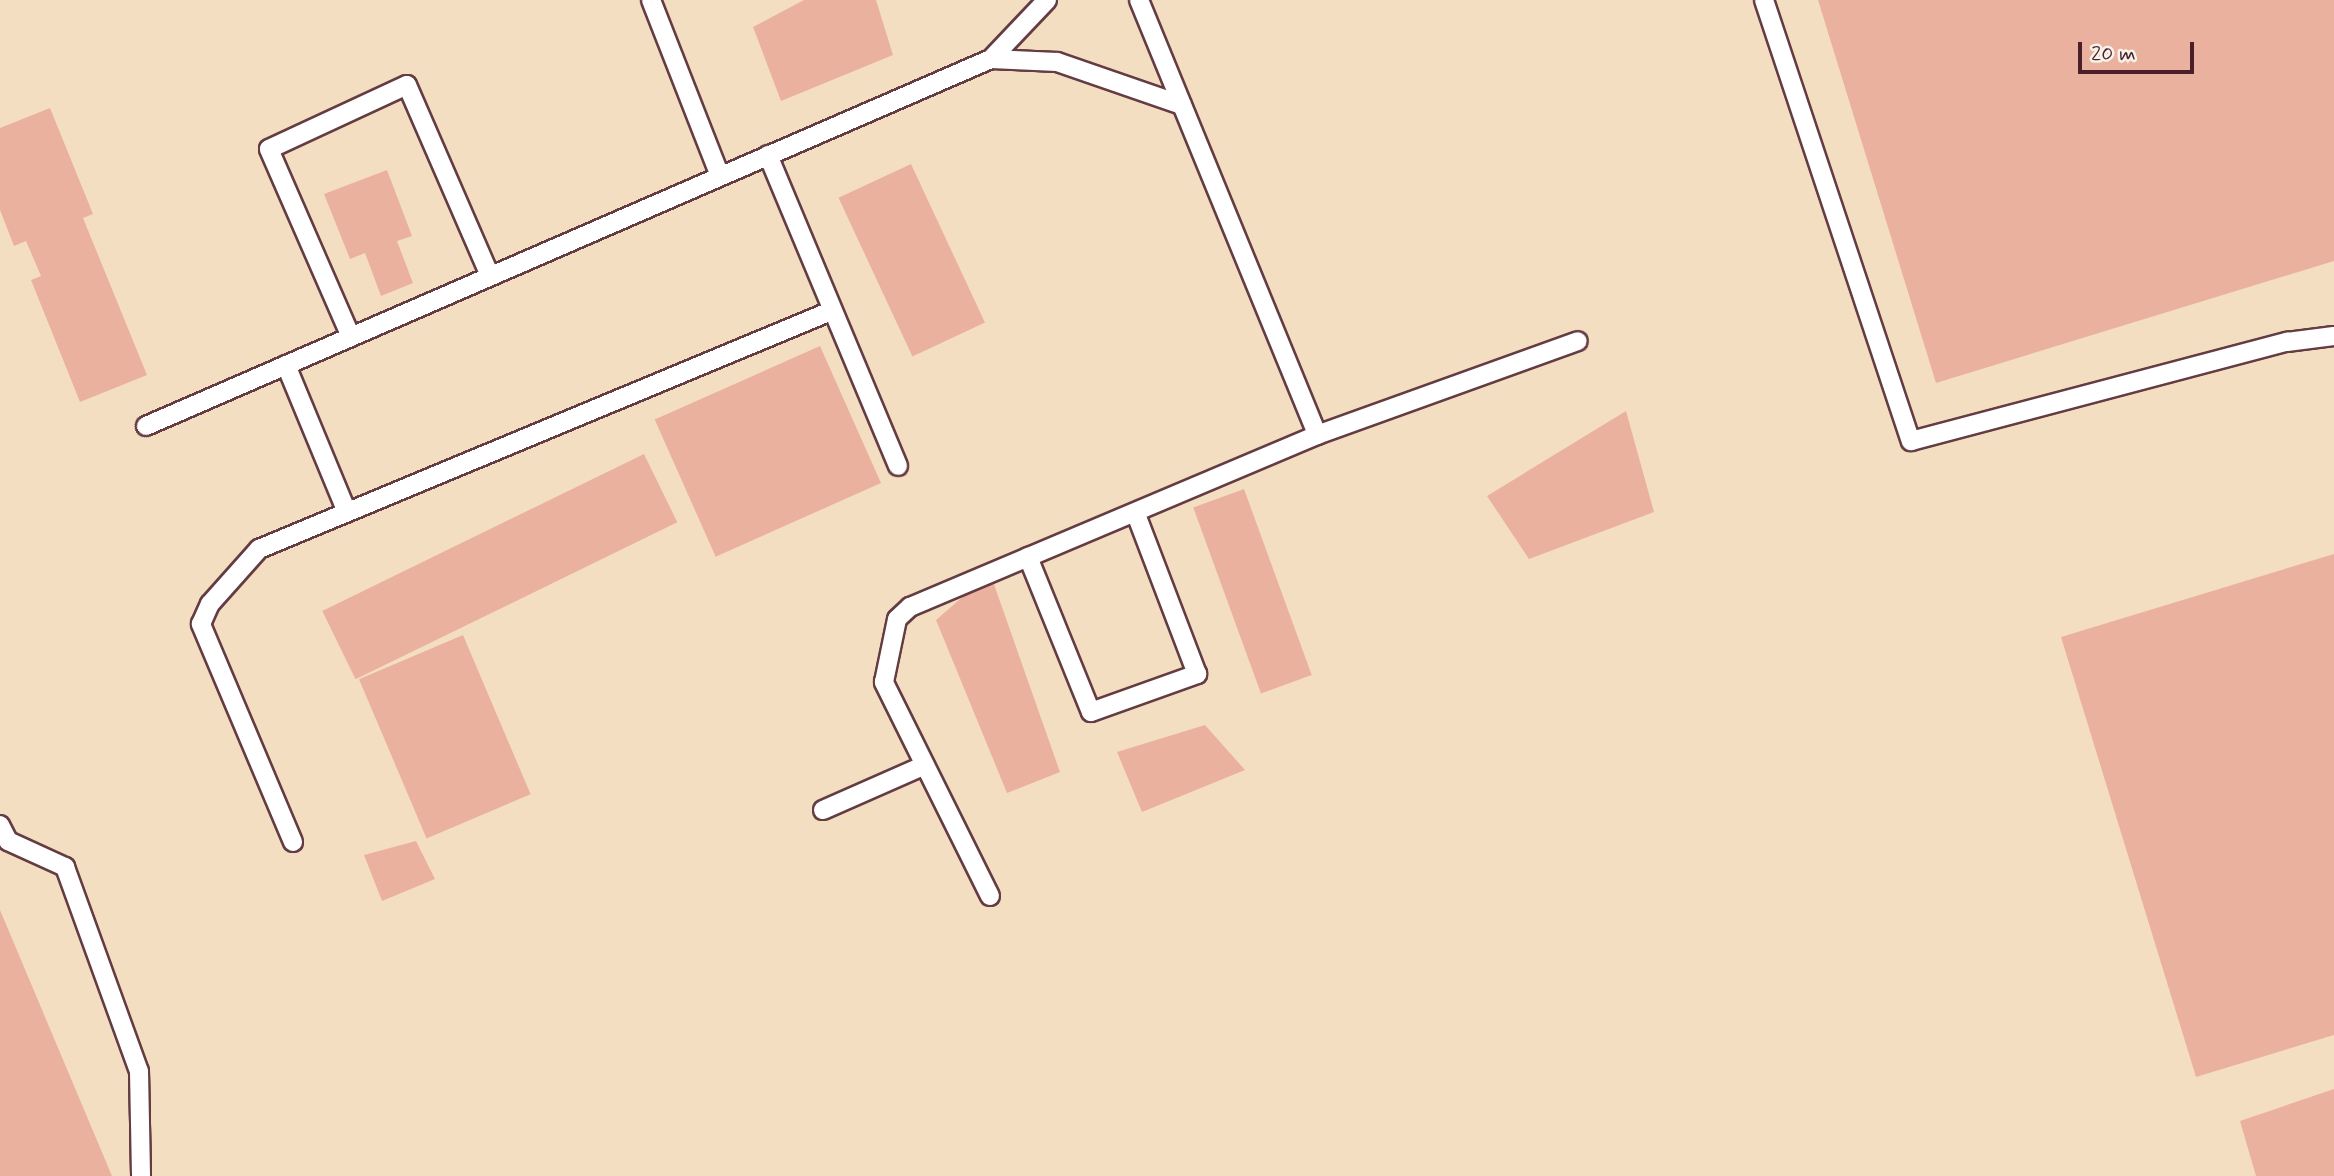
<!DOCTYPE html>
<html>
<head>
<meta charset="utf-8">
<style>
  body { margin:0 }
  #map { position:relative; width:2334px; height:1176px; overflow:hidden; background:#f4dec2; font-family:Mynerve,sans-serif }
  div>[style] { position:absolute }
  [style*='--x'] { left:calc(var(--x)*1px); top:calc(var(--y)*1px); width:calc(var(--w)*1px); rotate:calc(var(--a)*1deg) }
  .building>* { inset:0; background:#ebb19f; transform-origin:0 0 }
  .roads { filter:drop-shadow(2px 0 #643c42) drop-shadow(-2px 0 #643c42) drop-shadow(0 2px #643c42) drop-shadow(0 -2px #643c42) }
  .service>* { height:18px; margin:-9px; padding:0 9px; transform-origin:9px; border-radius:9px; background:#fff }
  span { translate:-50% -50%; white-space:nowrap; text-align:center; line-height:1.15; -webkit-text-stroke:5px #f7f3e8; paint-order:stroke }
  .scale { position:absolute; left:2078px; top:42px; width:116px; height:32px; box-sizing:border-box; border:4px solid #4a1f2b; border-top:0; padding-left:9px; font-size:21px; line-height:24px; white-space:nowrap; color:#4a1f2b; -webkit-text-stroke:5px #f7f3e8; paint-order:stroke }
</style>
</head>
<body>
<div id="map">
  <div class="building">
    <div style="clip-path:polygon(804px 0,876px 0,893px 55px,781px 101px,753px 27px)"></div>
    <div style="clip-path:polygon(1818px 0,2334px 0,2334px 261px,1936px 383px)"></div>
    <div style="clip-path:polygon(50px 108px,93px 214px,83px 218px,147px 375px,80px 402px,31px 280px,41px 276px,26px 241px,14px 246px,0 210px,0 128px)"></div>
    <div style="left:911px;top:164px;width:175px;height:80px;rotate:65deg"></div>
    <div style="clip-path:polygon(387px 170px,412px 236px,397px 241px,413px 283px,381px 296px,365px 253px,350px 259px,324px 194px)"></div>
    <div style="left:820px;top:346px;width:150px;height:181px;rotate:66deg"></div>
    <div style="clip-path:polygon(1626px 411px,1654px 512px,1529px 559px,1487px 496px)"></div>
    <div style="left:644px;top:454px;width:76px;height:358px;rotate:64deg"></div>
    <div style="left:1244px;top:489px;width:198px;height:54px;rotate:70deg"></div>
    <div style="clip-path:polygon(2334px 554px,2334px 1035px,2196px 1077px,2061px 637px)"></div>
    <div style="clip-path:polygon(990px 573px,1060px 772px,1007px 793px,936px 620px)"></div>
    <div style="left:463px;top:635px;width:173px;height:113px;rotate:67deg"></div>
    <div style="clip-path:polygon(1205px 725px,1245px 770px,1142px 812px,1117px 752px)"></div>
    <div style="clip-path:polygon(416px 841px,435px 879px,382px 901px,364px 855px)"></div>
    <div style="clip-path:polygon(0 910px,112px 1176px,0 1176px)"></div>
    <div style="clip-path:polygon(2334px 1089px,2334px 1176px,2256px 1176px,2240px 1121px)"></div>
  </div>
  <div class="roads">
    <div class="service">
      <div style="--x:651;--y:0;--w:189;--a:68.6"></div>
      <div style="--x:1047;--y:0;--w:81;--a:133.5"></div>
      <div style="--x:991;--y:59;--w:66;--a:2.6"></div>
      <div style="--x:1057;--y:62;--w:132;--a:19"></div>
      <div style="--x:1139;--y:0;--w:470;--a:67.7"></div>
      <div style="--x:1764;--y:0;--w:465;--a:71.6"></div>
      <div style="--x:1911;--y:441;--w:389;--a:-14.8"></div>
      <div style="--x:2287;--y:342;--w:47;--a:-7.3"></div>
      <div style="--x:768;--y:155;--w:337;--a:67.3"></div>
      <div style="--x:351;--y:337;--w:205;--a:-113.6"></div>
      <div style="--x:269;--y:149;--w:152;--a:-24.9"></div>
      <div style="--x:407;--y:85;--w:208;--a:66.5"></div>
      <div style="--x:286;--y:365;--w:159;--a:67.5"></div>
      <div style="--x:146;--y:426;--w:921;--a:-23.48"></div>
      <div style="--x:1028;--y:557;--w:167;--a:67.9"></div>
      <div style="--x:1091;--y:712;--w:113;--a:-19.7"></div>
      <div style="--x:1197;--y:674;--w:173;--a:-110.9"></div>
      <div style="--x:823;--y:810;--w:111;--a:-23.8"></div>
      <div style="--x:0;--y:825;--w:18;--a:63"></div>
      <div style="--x:8;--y:841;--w:63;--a:24.5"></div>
      <div style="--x:65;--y:867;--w:217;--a:70.1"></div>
      <div style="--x:139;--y:1071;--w:105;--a:88.9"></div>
      <div style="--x:293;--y:842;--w:237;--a:-112.9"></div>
      <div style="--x:201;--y:624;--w:22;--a:-66"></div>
      <div style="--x:210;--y:604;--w:74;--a:-48.3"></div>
      <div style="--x:259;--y:549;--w:620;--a:-22.59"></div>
      <div style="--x:990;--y:896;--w:239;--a:-116.4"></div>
      <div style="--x:884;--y:682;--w:64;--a:-78.3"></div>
      <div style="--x:897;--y:619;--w:18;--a:-43"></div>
      <div style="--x:910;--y:607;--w:442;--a:-22.9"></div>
      <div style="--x:1317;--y:435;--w:277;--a:-19.8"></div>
    </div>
  </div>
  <div class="scale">20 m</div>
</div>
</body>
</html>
